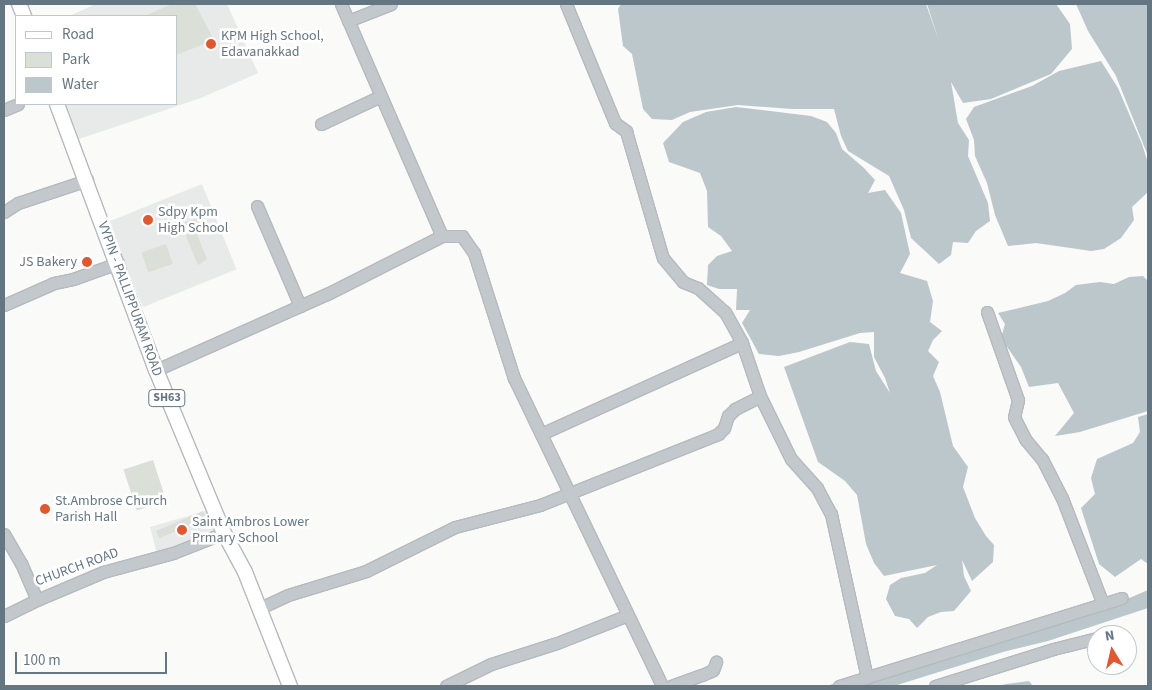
<!DOCTYPE html>
<html>
<head>
<meta charset="utf-8">
<style>
  body { margin:0 }
  #map { position:relative; width:1152px; height:690px; overflow:hidden; background:#fafaf8; font-family:"Source Sans 3",sans-serif }
  div>[style] { position:absolute }
  [style*='--x'] { left:calc(var(--x)*1px); top:calc(var(--y)*1px); width:calc(var(--w)*1px); rotate:calc(var(--a)*1deg) }
  .built>* { inset:0; background:#e8e9e9; transform-origin:0 0 }
  .green>* { inset:0; background:#dadfd7; transform-origin:0 0 }
  .water>* { inset:0; background:#bbc7cb }
  .roads { filter:drop-shadow(1px 0 #b5babe) drop-shadow(-1px 0 #b5babe) drop-shadow(0 1px #b5babe) drop-shadow(0 -1px #b5babe) }
  .minor>* { height:11px; margin:-5.5px; padding:0 5.5px; transform-origin:5.5px; border-radius:5.5px; background:#c3c8cc }
  .major>* { height:14px; margin:-7px; padding:0 7px; transform-origin:7px; border-radius:7px; background:#fff }
  .dots>* { width:14px; height:14px; translate:-50% -50%; box-sizing:border-box; border:2px solid #fff; border-radius:50% }
  span { translate:-50% -50%; white-space:nowrap; text-align:center; line-height:1.15; -webkit-text-stroke:5px #fff; paint-order:stroke }
  .shield-label span { padding:1px 4px; background:#fff; border:1px solid; border-radius:4px; -webkit-text-stroke-width:0 }
  .shield-label { font-size:12px; color:#657683; font-weight:700 }
  .poi-label { font-size:14px; color:#657683 }
  .left { translate:0 -50%; text-align:left }
  .right { translate:-100% -50%; text-align:right }
  .street-label { font-size:14px; color:#657683 }
  .frame { position:absolute; inset:0; border:5px solid #657683; pointer-events:none }
  .legend { position:absolute; left:15px; top:15px; width:162px; height:90px; box-sizing:border-box; background:#fff; border:1px solid #c1c8cd; margin:0; padding:6px 9px; list-style:none; font-size:15px; color:#657683 }
  .legend li { display:flex; align-items:center; gap:10px; height:25px }
  .legend b { width:25px; border:1px solid #c1c8cd }
  .north { position:absolute; left:1087px; top:625px; width:50px; height:50px; box-sizing:border-box; background:#fff; border:1px solid #c1c8cd; border-radius:50%; rotate:351deg; font-size:14px; font-weight:700; line-height:20px; text-align:center; color:#657683 }
  .north::after { content:''; display:block; margin:auto; width:18px; height:22px; background:#e4572e; clip-path:polygon(50% 0,100% 100%,50% 72%,0 100%) }
  .scale { position:absolute; left:15px; top:652px; width:152px; height:22px; box-sizing:border-box; border:2px solid #657683; border-top:0; padding-left:6px; font-size:15px; line-height:18px; white-space:nowrap; color:#657683; -webkit-text-stroke:4px #fff; paint-order:stroke }
</style>
</head>
<body>
<div id="map">
  <div class="built">
    <div style="clip-path:polygon(96px 4px,227px 4px,258px 73px,201px 98px,79px 139px,66px 104px,176px 104px,176px 16px,69px 16px)"></div>
    <div style="left:202px;top:184px;width:92px;height:101px;rotate:68deg"></div>
    <div style="clip-path:polygon(209px 510px,214px 532px,157px 554px,150px 527px)"></div>
  </div>
  <div class="green">
    <div style="clip-path:polygon(172px 4px,195px 4px,214px 40px,176px 55px,176px 16px,144px 16px)"></div>
    <div style="clip-path:polygon(202px 216px,205px 227px,196px 232px,207px 259px,198px 265px,181px 224px)"></div>
    <div style="left:166px;top:244px;width:21px;height:26px;rotate:71deg"></div>
    <div style="left:153px;top:460px;width:43px;height:31px;rotate:72deg"></div>
    <div style="left:203px;top:511px;width:8px;height:51px;rotate:67deg"></div>
  </div>
  <div class="water">
    <div style="clip-path:polygon(621px 4px,926px 4px,939px 41px,927px 4px,1056px 4px,1070px 24px,1072px 49px,1051px 74px,991px 99px,963px 103px,951px 82px,958px 123px,969px 140px,968px 156px,988px 203px,990px 221px,976px 231px,968px 243px,953px 242px,951px 255px,939px 264px,911px 238px,904px 210px,889px 176px,848px 151px,841px 136px,834px 109px,792px 109px,738px 105px,690px 112px,672px 120px,652px 119px,643px 109px,632px 54px,623px 46px,618px 9px)"></div>
    <div style="clip-path:polygon(1076px 4px,1148px 4px,1148px 156px,1116px 76px,1088px 31px)"></div>
    <div style="clip-path:polygon(1101px 61px,1118px 88px,1142px 144px,1148px 163px,1148px 192px,1132px 207px,1134px 220px,1121px 238px,1104px 249px,1091px 251px,1036px 243px,1008px 246px,995px 215px,987px 183px,975px 156px,974px 140px,966px 119px,974px 107px,1032px 86px,1059px 71px)"></div>
    <div style="clip-path:polygon(736px 107px,811px 116px,827px 122px,836px 133px,842px 149px,864px 168px,875px 180px,868px 193px,885px 190px,901px 213px,910px 254px,900px 273px,927px 281px,933px 301px,930px 322px,942px 331px,933px 340px,928px 351px,939px 362px,933px 376px,940px 392px,953px 446px,968px 467px,963px 487px,975px 518px,986px 536px,994px 545px,993px 562px,972px 581px,962px 560px,964px 576px,971px 591px,954px 611px,941px 612px,928px 617px,917px 628px,909px 619px,895px 616px,886px 599px,890px 585px,901px 578px,925px 573px,937px 565px,884px 576px,874px 563px,866px 544px,857px 495px,845px 481px,818px 462px,784px 367px,850px 342px,869px 344px,876px 371px,890px 393px,885px 378px,874px 357px,874px 332px,860px 333px,799px 352px,779px 356px,759px 354px,742px 323px,750px 310px,736px 310px,737px 289px,719px 289px,707px 285px,708px 265px,717px 256px,732px 251px,721px 236px,708px 227px,707px 191px,700px 173px,669px 162px,663px 143px,683px 122px,706px 112px)"></div>
    <div style="clip-path:polygon(1143px 276px,1148px 281px,1148px 411px,1080px 432px,1055px 436px,1074px 413px,1058px 383px,1029px 387px,1021px 367px,1001px 338px,1005px 324px,998px 313px,1048px 301px,1065px 293px,1076px 285px,1100px 282px,1114px 284px,1129px 277px)"></div>
    <div style="clip-path:polygon(1148px 414px,1148px 564px,1141px 559px,1115px 577px,1099px 564px,1081px 508px,1095px 494px,1091px 478px,1097px 459px,1133px 443px,1140px 432px,1138px 417px)"></div>
    <div style="clip-path:polygon(1148px 590px,1148px 608px,1048px 641px,1003px 652px,894px 686px,826px 686px,1120px 602px)"></div>
    <div style="clip-path:polygon(1029px 681px,1033px 686px,999px 686px,1006px 684px)"></div>
  </div>
  <div class="roads">
    <div class="minor">
      <div style="--x:341;--y:4;--w:253;--a:66.5"></div>
      <div style="--x:442;--y:236;--w:20;--a:0"></div>
      <div style="--x:462;--y:236;--w:21;--a:55"></div>
      <div style="--x:474;--y:253;--w:131;--a:72.3"></div>
      <div style="--x:514;--y:378;--w:342;--a:64.3"></div>
      <div style="--x:566;--y:4;--w:129;--a:67.6"></div>
      <div style="--x:615;--y:123;--w:14;--a:36"></div>
      <div style="--x:626;--y:131;--w:132;--a:73.8"></div>
      <div style="--x:663;--y:258;--w:31;--a:50"></div>
      <div style="--x:683;--y:282;--w:16;--a:22"></div>
      <div style="--x:698;--y:288;--w:36;--a:42"></div>
      <div style="--x:725;--y:312;--w:35;--a:61"></div>
      <div style="--x:742;--y:343;--w:56;--a:71.2"></div>
      <div style="--x:760;--y:396;--w:70;--a:63.8"></div>
      <div style="--x:791;--y:459;--w:39;--a:48"></div>
      <div style="--x:817;--y:488;--w:30;--a:62"></div>
      <div style="--x:831;--y:514;--w:168;--a:77.6"></div>
      <div style="--x:348;--y:21;--w:46;--a:-21.6"></div>
      <div style="--x:4;--y:110;--w:15;--a:-23"></div>
      <div style="--x:321;--y:124;--w:66;--a:-25"></div>
      <div style="--x:257;--y:206;--w:109;--a:66.7"></div>
      <div style="--x:4;--y:212;--w:17;--a:-33"></div>
      <div style="--x:18;--y:203;--w:73;--a:-18.4"></div>
      <div style="--x:4;--y:305;--w:55;--a:-23.7"></div>
      <div style="--x:54;--y:283;--w:19;--a:-12"></div>
      <div style="--x:73;--y:279;--w:48;--a:-19.6"></div>
      <div style="--x:987;--y:312;--w:93;--a:70.6"></div>
      <div style="--x:1018;--y:400;--w:17;--a:103"></div>
      <div style="--x:1014;--y:417;--w:25;--a:63"></div>
      <div style="--x:1025;--y:439;--w:26;--a:50"></div>
      <div style="--x:1042;--y:459;--w:44;--a:62.9"></div>
      <div style="--x:1062;--y:498;--w:114;--a:68.9"></div>
      <div style="--x:156;--y:370;--w:189;--a:-24"></div>
      <div style="--x:329;--y:293;--w:127;--a:-26.8"></div>
      <div style="--x:541;--y:434;--w:221;--a:-24.4"></div>
      <div style="--x:4;--y:534;--w:34;--a:60"></div>
      <div style="--x:21;--y:563;--w:40;--a:66.6"></div>
      <div style="--x:37;--y:600;--w:72;--a:-23"></div>
      <div style="--x:103;--y:572;--w:73;--a:-15.2"></div>
      <div style="--x:173;--y:553;--w:55;--a:-21.4"></div>
      <div style="--x:260;--y:608;--w:31;--a:-25"></div>
      <div style="--x:288;--y:595;--w:82;--a:-17.1"></div>
      <div style="--x:366;--y:571;--w:99;--a:-26.3"></div>
      <div style="--x:455;--y:527;--w:88;--a:-14.5"></div>
      <div style="--x:540;--y:505;--w:192;--a:-21.7"></div>
      <div style="--x:718;--y:434;--w:8;--a:-45"></div>
      <div style="--x:724;--y:428;--w:13;--a:-72"></div>
      <div style="--x:728;--y:416;--w:10;--a:-45"></div>
      <div style="--x:735;--y:409;--w:28;--a:-27"></div>
      <div style="--x:4;--y:616;--w:37;--a:-26"></div>
      <div style="--x:1107;--y:635;--w:5;--a:-11"></div>
      <div style="--x:446;--y:686;--w:50;--a:-26.1"></div>
      <div style="--x:491;--y:664;--w:69;--a:-17.7"></div>
      <div style="--x:557;--y:643;--w:76;--a:-21.5"></div>
      <div style="--x:671;--y:686;--w:33;--a:-20"></div>
      <div style="--x:702;--y:675;--w:12;--a:-24"></div>
      <div style="--x:713;--y:670;--w:9;--a:-69"></div>
      <div style="--x:839;--y:686;--w:296;--a:-17.3"></div>
      <div style="--x:935;--y:686;--w:124;--a:-17.4"></div>
      <div style="--x:1053;--y:649;--w:45;--a:-14"></div>
    </div>
    <div class="major">
      <div style="--x:19;--y:4;--w:13;--a:67"></div>
      <div style="--x:57;--y:104;--w:284;--a:69.6"></div>
      <div style="--x:156;--y:370;--w:177;--a:67.4"></div>
      <div style="--x:224;--y:533;--w:44;--a:61.7"></div>
      <div style="--x:245;--y:572;--w:123;--a:68.5"></div>
    </div>
  </div>
  <div class="dots">
    <div style="left:211px;top:44px;background:#e4572e"></div>
    <div style="left:148px;top:220px;background:#e4572e"></div>
    <div style="left:87px;top:262px;background:#e4572e"></div>
    <div style="left:45px;top:509px;background:#e4572e"></div>
    <div style="left:182px;top:530px;background:#e4572e"></div>
  </div>
  <div class="shield-label">
    <span style="left:167px;top:398px">SH63</span>
  </div>
  <div class="poi-label">
    <span class="left" style="left:221px;top:44px">KPM High School,<br>Edavanakkad</span>
    <span class="left" style="left:158px;top:220px">Sdpy Kpm<br>High School</span>
    <span class="right" style="left:77px;top:262px">JS Bakery</span>
    <span class="left" style="left:55px;top:509px">St.Ambrose Church<br>Parish Hall</span>
    <span class="left" style="left:192px;top:530px">Saint Ambros Lower<br>Prmary School</span>
  </div>
  <div class="street-label">
    <span style="left:130px;top:299px;rotate:70deg">VYPIN - PALLIPPURAM ROAD</span>
    <span style="left:77px;top:567px;rotate:-20deg">CHURCH ROAD</span>
  </div>
  <div class="frame"></div>
  <ul class="legend">
  <li><b style="height:6px;background:#fff"></b>Road</li>
  <li><b style="height:14px;background:#dadfd7"></b>Park</li>
  <li><b style="height:14px;background:#bbc7cb"></b>Water</li>
  </ul>
  <div class="north">N</div>
  <div class="scale">100 m</div>
</div>
</body>
</html>
